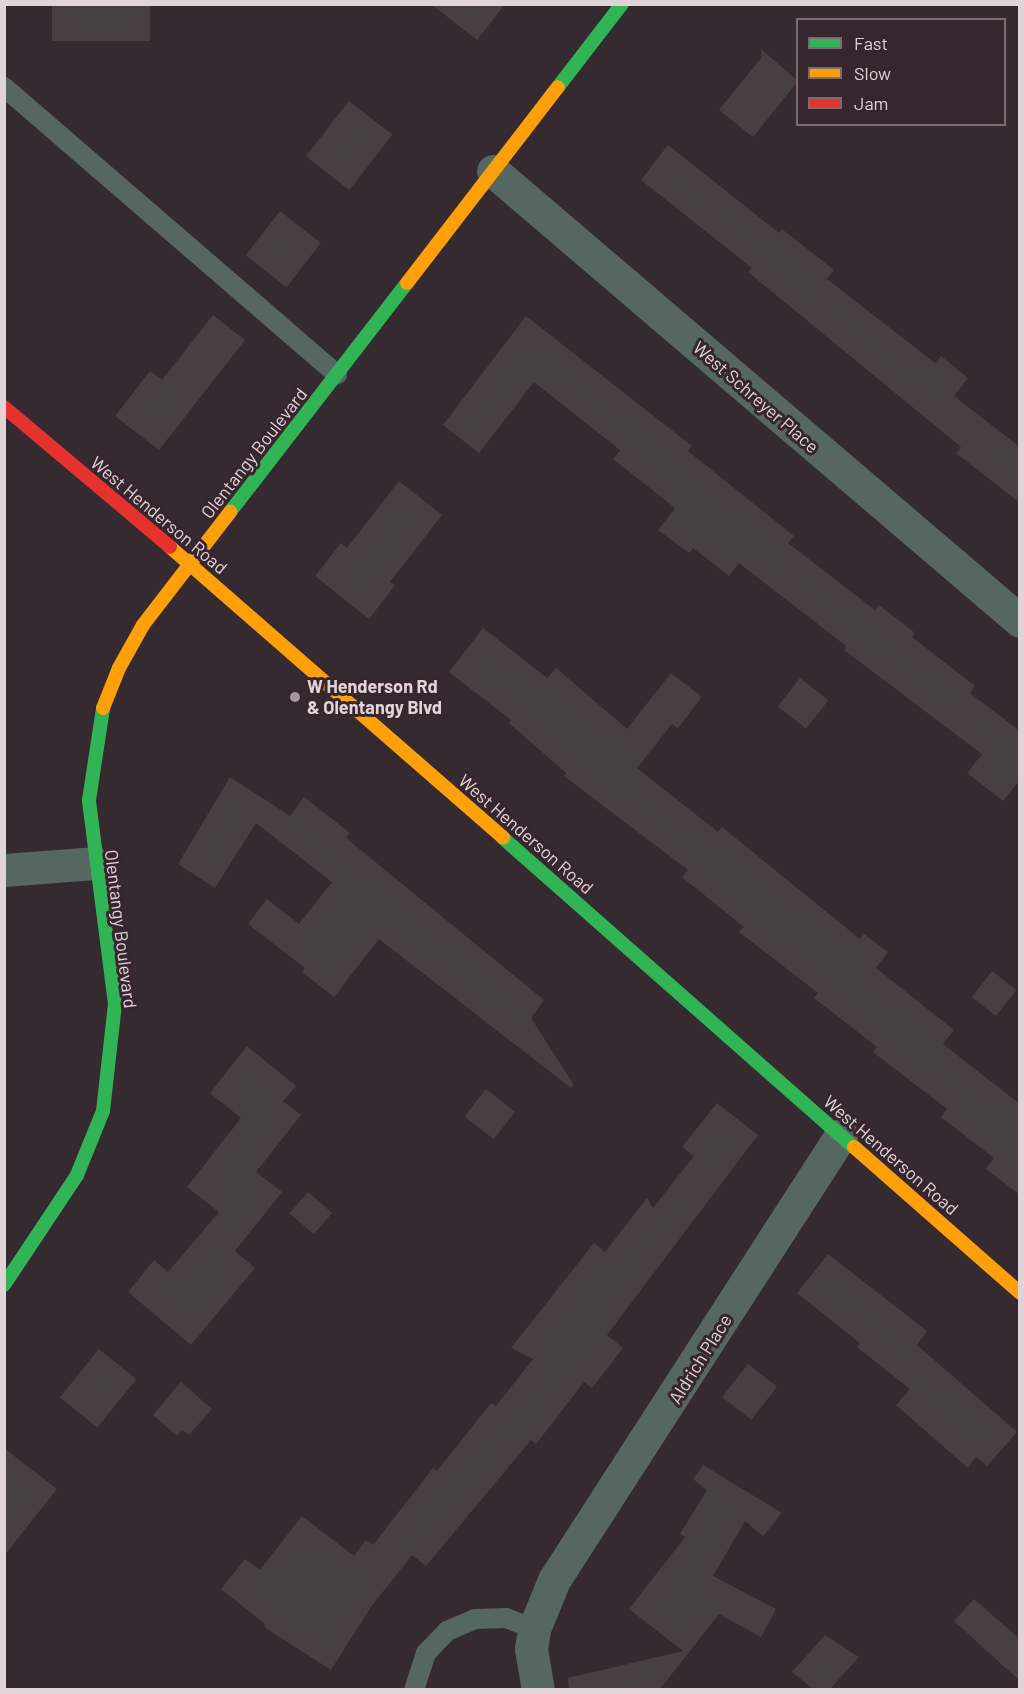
<!DOCTYPE html>
<html>
<head>
<meta charset="utf-8">
<style>
  body { margin:0 }
  #map { position:relative; width:1024px; height:1694px; overflow:hidden; background:#342a2f; font-family:Barlow,sans-serif }
  div>[style] { position:absolute }
  [style*='--x'] { left:calc(var(--x)*1px); top:calc(var(--y)*1px); width:calc(var(--w)*1px); rotate:calc(var(--a)*1deg) }
  .building>* { inset:0; background:#483f43; transform-origin:0 0 }
  .lane>* { height:20px; margin:-10px; padding:0 10px; transform-origin:10px; border-radius:10px; background:#566661 }
  .street>* { height:33px; margin:-16.5px; padding:0 16.5px; transform-origin:16.5px; border-radius:16.5px; background:#566661 }
  .fast>* { height:14px; margin:-7px; padding:0 7px; transform-origin:7px; border-radius:7px; background:#30b455 }
  .slow>* { height:14px; margin:-7px; padding:0 7px; transform-origin:7px; border-radius:7px; background:#ff9f0a }
  .jam>* { height:14px; margin:-7px; padding:0 7px; transform-origin:7px; border-radius:7px; background:#e5322d }
  .dots>* { width:16px; height:16px; translate:-50% -50%; box-sizing:border-box; border:3px solid #38262e; border-radius:50% }
  span { translate:-50% -50%; white-space:nowrap; text-align:center; line-height:1.15; -webkit-text-stroke:6px #38262e; paint-order:stroke }
  .street-label { font-size:18px; color:#e0d4d9 }
  .poi-label { font-size:18px; color:#e0d4d9; font-weight:700 }
  .left { translate:0 -50%; text-align:left }
  .frame { position:absolute; inset:0; border:6px solid #e0d4d9; pointer-events:none }
  .legend { position:absolute; left:796px; top:18px; width:210px; height:108px; box-sizing:border-box; background:#38262e; border:2px solid #7b6c72; margin:0; padding:8px 10px; list-style:none; font-size:18px; color:#e0d4d9 }
  .legend li { display:flex; align-items:center; gap:12px; height:30px }
  .legend b { width:30px; border:2px solid #7b6c72 }
</style>
</head>
<body>
<div id="map">
  <div class="building">
    <div style="left:52px;top:4px;width:98px;height:37px"></div>
    <div style="clip-path:polygon(431px 4px,505px 4px,477px 40px)"></div>
    <div style="clip-path:polygon(761px 49px,798px 81px,753px 137px,719px 110px,761px 58px)"></div>
    <div style="left:349px;top:101px;width:55px;height:70px;rotate:38deg"></div>
    <div style="clip-path:polygon(668px 145px,779px 233px,782px 229px,834px 270px,827px 279px,935px 363px,941px 356px,968px 378px,954px 396px,1020px 447px,1020px 503px,956px 453px,961px 447px,748px 272px,752px 268px,641px 180px)"></div>
    <div style="left:280px;top:211px;width:52px;height:56px;rotate:38deg"></div>
    <div style="clip-path:polygon(213px 315px,245px 340px,159px 450px,115px 416px,150px 371px,162px 380px)"></div>
    <div style="clip-path:polygon(526px 316px,692px 446px,688px 451px,794px 536px,788px 543px,875px 610px,879px 605px,915px 633px,912px 637px,975px 686px,970px 693px,1020px 731px,1020px 780px,1003px 801px,967px 773px,982px 754px,844px 650px,846px 646px,739px 563px,729px 576px,693px 548px,689px 553px,658px 530px,675px 508px,613px 459px,620px 450px,534px 382px,479px 453px,443px 425px)"></div>
    <div style="clip-path:polygon(399px 481px,442px 515px,390px 582px,395px 585px,369px 619px,315px 576px,341px 543px,347px 548px)"></div>
    <div style="clip-path:polygon(483px 628px,547px 678px,556px 668px,627px 729px,671px 673px,702px 697px,678px 728px,672px 724px,637px 768px,718px 832px,722px 827px,860px 939px,864px 934px,888px 952px,876px 968px,954px 1030px,943px 1044px,1020px 1104px,1020px 1195px,986px 1169px,994px 1158px,941px 1117px,947px 1109px,873px 1052px,877px 1047px,814px 998px,818px 993px,739px 932px,744px 927px,682px 877px,688px 870px,564px 776px,566px 773px,509px 723px,511px 720px,449px 672px)"></div>
    <div style="left:800px;top:678px;width:36px;height:36px;rotate:38deg"></div>
    <div style="clip-path:polygon(230px 777px,290px 816px,304px 797px,350px 833px,346px 838px,544px 1000px,531px 1018px,574px 1085px,571px 1088px,379px 939px,334px 997px,302px 972px,305px 968px,248px 924px,267px 899px,299px 924px,332px 882px,256px 823px,215px 888px,178px 864px)"></div>
    <div style="left:992px;top:971px;width:31px;height:33px;rotate:38deg"></div>
    <div style="clip-path:polygon(247px 1046px,296px 1086px,283px 1101px,301px 1115px,256px 1172px,282px 1192px,235px 1251px,255px 1268px,191px 1345px,128px 1292px,154px 1260px,168px 1272px,219px 1212px,187px 1187px,241px 1118px,210px 1093px)"></div>
    <div style="left:486px;top:1089px;width:37px;height:35px;rotate:38deg"></div>
    <div style="clip-path:polygon(717px 1103px,758px 1135px,607px 1335px,623px 1348px,592px 1388px,584px 1382px,536px 1444px,531px 1440px,426px 1566px,412px 1555px,371px 1607px,331px 1670px,264px 1627px,265px 1624px,221px 1589px,245px 1559px,260px 1570px,302px 1516px,354px 1556px,366px 1540px,373px 1545px,433px 1468px,437px 1471px,491px 1403px,496px 1406px,533px 1359px,511px 1348px,594px 1243px,605px 1252px,647px 1198px,653px 1208px,694px 1156px,682px 1147px)"></div>
    <div style="left:308px;top:1192px;width:32px;height:28px;rotate:41deg"></div>
    <div style="clip-path:polygon(828px 1254px,927px 1331px,917px 1345px,1017px 1432px,987px 1466px,976px 1457px,968px 1468px,896px 1405px,910px 1389px,857px 1347px,860px 1343px,797px 1293px)"></div>
    <div style="left:99px;top:1349px;width:48px;height:62px;rotate:39deg"></div>
    <div style="left:748px;top:1364px;width:37px;height:42px;rotate:38deg"></div>
    <div style="clip-path:polygon(181px 1382px,212px 1409px,189px 1435px,182px 1430px,177px 1436px,153px 1415px)"></div>
    <div style="clip-path:polygon(4px 1448px,57px 1489px,4px 1556px)"></div>
    <div style="clip-path:polygon(703px 1465px,782px 1513px,763px 1536px,745px 1521px,713px 1576px,776px 1609px,761px 1637px,719px 1614px,660px 1689px,569px 1689px,568px 1678px,683px 1651px,629px 1609px,685px 1537px,680px 1534px,707px 1490px,693px 1479px)"></div>
    <div style="clip-path:polygon(974px 1599px,1020px 1639px,1020px 1681px,954px 1621px)"></div>
    <div style="clip-path:polygon(825px 1635px,859px 1657px,830px 1689px,813px 1689px,792px 1672px)"></div>
  </div>
  <div class="lane">
    <div style="--x:4;--y:87;--w:440;--a:40.8"></div>
    <div style="--x:414;--y:1690;--w:39;--a:-72"></div>
    <div style="--x:426;--y:1653;--w:30;--a:-46"></div>
    <div style="--x:447;--y:1631;--w:30;--a:-23"></div>
    <div style="--x:475;--y:1619;--w:31;--a:-2"></div>
    <div style="--x:506;--y:1618;--w:30;--a:21"></div>
  </div>
  <div class="street">
    <div style="--x:493;--y:171;--w:693;--a:40.49"></div>
    <div style="--x:4;--y:870;--w:90;--a:-4.4"></div>
    <div style="--x:538;--y:1690;--w:42;--a:-99.7"></div>
    <div style="--x:531;--y:1649;--w:20;--a:-81"></div>
    <div style="--x:534;--y:1629;--w:53;--a:-67.8"></div>
    <div style="--x:554;--y:1580;--w:530;--a:-57.18"></div>
  </div>
  <div class="fast">
    <div style="--x:558;--y:87;--w:105;--a:-52.4"></div>
    <div style="--x:230;--y:512;--w:289;--a:-52.3"></div>
    <div style="--x:503;--y:838;--w:468;--a:41.4"></div>
    <div style="--x:4;--y:1285;--w:132;--a:-56.4"></div>
    <div style="--x:77;--y:1175;--w:69;--a:-67.9"></div>
    <div style="--x:103;--y:1111;--w:108;--a:-83.6"></div>
    <div style="--x:115;--y:1004;--w:206;--a:-97.3"></div>
    <div style="--x:89;--y:800;--w:93;--a:-81.3"></div>
  </div>
  <div class="slow">
    <div style="--x:407;--y:283;--w:247;--a:-52.4"></div>
    <div style="--x:170;--y:547;--w:442;--a:41.1"></div>
    <div style="--x:103;--y:708;--w:43;--a:-68.2"></div>
    <div style="--x:119;--y:668;--w:49;--a:-60.8"></div>
    <div style="--x:143;--y:625;--w:143;--a:-52.4"></div>
    <div style="--x:854;--y:1147;--w:221;--a:41.3"></div>
  </div>
  <div class="jam">
    <div style="--x:4;--y:407;--w:217;--a:40.1"></div>
  </div>
  <div class="dots">
    <div style="left:295px;top:697px;background:#a4989e"></div>
  </div>
  <div class="street-label">
    <span style="left:756px;top:397px;rotate:41deg">West Schreyer Place</span>
    <span style="left:254px;top:453px;rotate:-52deg">Olentangy Boulevard</span>
    <span style="left:159px;top:515px;rotate:40deg">West Henderson Road</span>
    <span style="left:526px;top:834px;rotate:41deg">West Henderson Road</span>
    <span style="left:121px;top:929px;rotate:83deg">Olentangy Boulevard</span>
    <span style="left:891px;top:1155px;rotate:41deg">West Henderson Road</span>
    <span style="left:700px;top:1359px;rotate:-58deg">Aldrich Place</span>
  </div>
  <div class="poi-label">
    <span class="left" style="left:307px;top:697px">W Henderson Rd<br>&amp; Olentangy Blvd</span>
  </div>
  <div class="frame"></div>
  <ul class="legend">
  <li><b style="height:8px;background:#30b455"></b>Fast</li>
  <li><b style="height:8px;background:#ff9f0a"></b>Slow</li>
  <li><b style="height:8px;background:#e5322d"></b>Jam</li>
  </ul>
</div>
</body>
</html>
